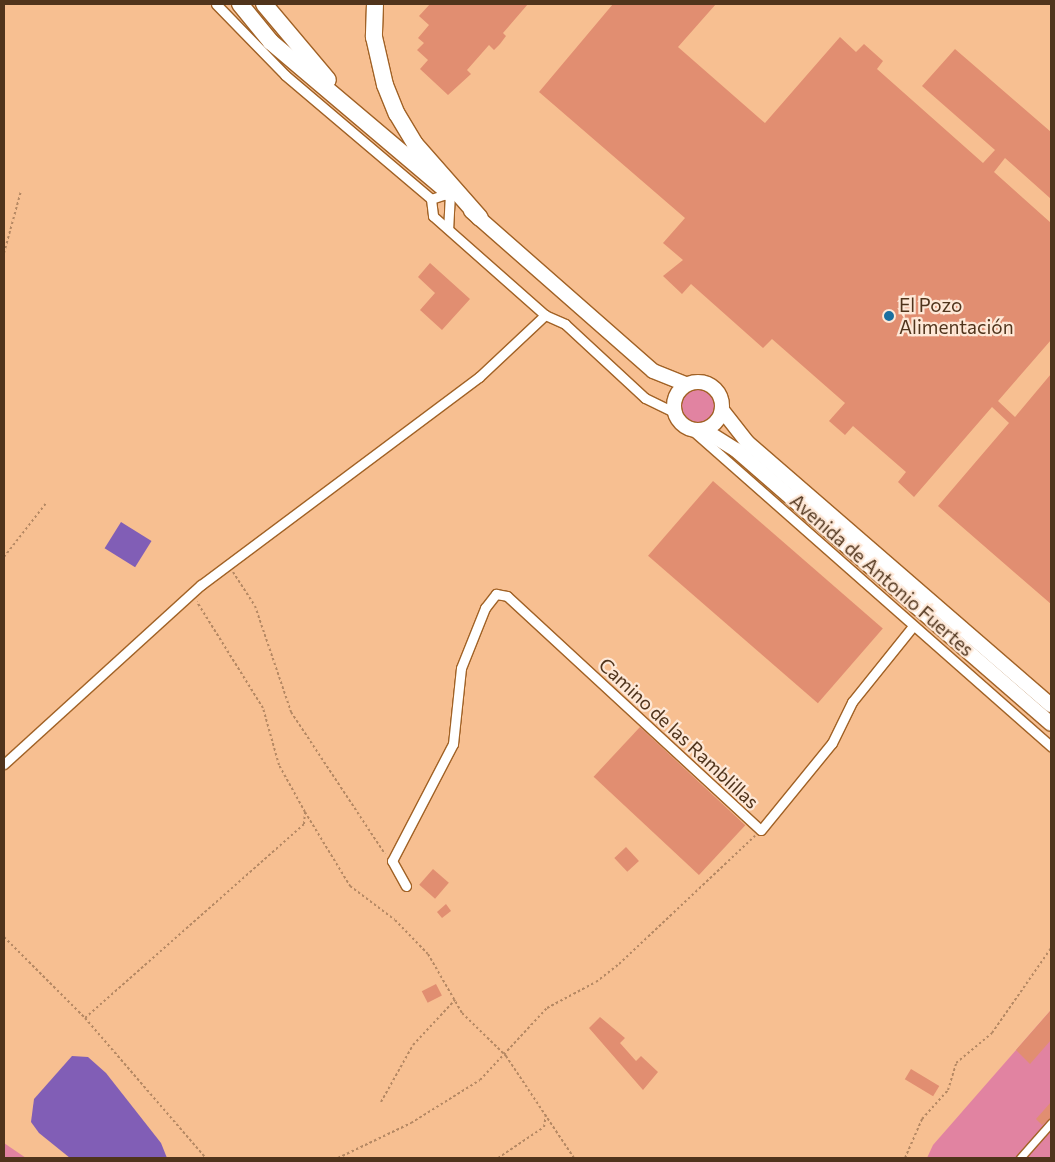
<!DOCTYPE html>
<html>
<head>
<meta charset="utf-8">
<style>
  body { margin:0 }
  #map { position:relative; width:1055px; height:1162px; overflow:hidden; background:#f7bf91; font-family:Commissioner,sans-serif }
  div>[style] { position:absolute }
  [style*='--x'] { left:calc(var(--x)*1px); top:calc(var(--y)*1px); width:calc(var(--w)*1px); rotate:calc(var(--a)*1deg) }
  .green>* { inset:0; background:#e183a1 }
  .round { border-radius:50% }
  .water>* { inset:0; background:#815eb6; transform-origin:0 0 }
  .building>* { inset:0; background:#e18e71; transform-origin:0 0 }
  .path>* { height:2px; margin-top:-1px; transform-origin:0; background:repeating-linear-gradient(90deg,#b58863 0 2.5px,transparent 0 5px) }
  .roads { filter:drop-shadow(1px 0 #a16226) drop-shadow(-1px 0 #a16226) drop-shadow(0 1px #a16226) drop-shadow(0 -1px #a16226) }
  .pedestrian>* { height:7px; margin:-3.5px; padding:0 3.5px; transform-origin:3.5px; border-radius:3.5px; background:#fff }
  .minor>* { height:9px; margin:-4.5px; padding:0 4.5px; transform-origin:4.5px; border-radius:4.5px; background:#fff }
  .primary>* { height:14px; margin:-7px; padding:0 7px; transform-origin:7px; border-radius:7px; background:#fff }
  .primary>.ring { margin:-7px; padding:0; box-sizing:content-box; background:none; border:14px solid #fff; border-radius:50% }
  .motorway>* { height:16px; margin:-8px; padding:0 8px; transform-origin:8px; border-radius:8px; background:#fff }
  .dots>* { width:14px; height:14px; translate:-50% -50%; box-sizing:border-box; border:2px solid #fee8d7; border-radius:50% }
  span { translate:-50% -50%; white-space:nowrap; text-align:center; line-height:1.15; -webkit-text-stroke:4.5px #fee8d7; paint-order:stroke }
  .poi-label { font-size:19px; color:#50341c }
  .left { translate:0 -50%; text-align:left }
  .street-label { font-size:19px; color:#50341c }
  .frame { position:absolute; inset:0; border:5px solid #50341c; pointer-events:none }
</style>
</head>
<body>
<div id="map">
  <div class="green">
    <div class="round" style="left:676px;top:384px;width:44px;height:44px"></div>
    <div style="clip-path:polygon(1051px 1010px,1051px 1158px,927px 1158px,933px 1145px)"></div>
    <div style="clip-path:polygon(4px 1143px,26px 1158px,4px 1158px)"></div>
  </div>
  <div class="water">
    <div style="left:121px;top:522px;width:36px;height:31px;rotate:32deg"></div>
    <div style="clip-path:polygon(72px 1056px,88px 1057px,106px 1073px,161px 1143px,167px 1158px,70px 1158px,39px 1133px,31px 1122px,34px 1099px)"></div>
  </div>
  <div class="building">
    <div style="clip-path:polygon(430px 4px,528px 4px,503px 33px,506px 36px,500px 44px,494px 50px,489px 45px,467px 70px,471px 74px,448px 95px,420px 69px,428px 60px,417px 50px,424px 43px,418px 38px,429px 25px,419px 16px)"></div>
    <div style="clip-path:polygon(613px 4px,716px 4px,678px 47px,765px 123px,840px 37px,856px 52px,864px 44px,883px 61px,877px 69px,983px 163px,995px 150px,922px 86px,955px 49px,1051px 132px,1051px 199px,1005px 158px,994px 172px,1051px 223px,1051px 340px,998px 401px,1015px 417px,1051px 374px,1051px 604px,938px 506px,1009px 423px,992px 407px,914px 497px,898px 482px,906px 472px,853px 426px,845px 435px,829px 421px,845px 403px,772px 339px,763px 348px,691px 284px,682px 294px,663px 276px,683px 260px,663px 243px,685px 218px,539px 92px)"></div>
    <div style="clip-path:polygon(430px 263px,470px 299px,442px 330px,420px 310px,435px 293px,418px 277px)"></div>
    <div style="left:713px;top:481px;width:225px;height:99px;rotate:41deg"></div>
    <div style="left:640px;top:727px;width:144px;height:68px;rotate:43deg"></div>
    <div style="left:626px;top:847px;width:19px;height:16px;rotate:47deg"></div>
    <div style="left:433px;top:869px;width:21px;height:21px;rotate:41deg"></div>
    <div style="clip-path:polygon(446px 904px,451px 911px,442px 918px,437px 912px)"></div>
    <div style="left:436px;top:984px;width:13px;height:16px;rotate:63deg"></div>
    <div style="clip-path:polygon(1051px 1010px,1051px 1040px,1030px 1064px,1016px 1050px)"></div>
    <div style="clip-path:polygon(600px 1017px,625px 1038px,620px 1043px,636px 1061px,641px 1056px,658px 1072px,643px 1090px,589px 1028px)"></div>
    <div style="left:911px;top:1069px;width:33px;height:12px;rotate:31deg"></div>
    <div style="clip-path:polygon(1051px 1102px,1051px 1118px,1042px 1125px,1036px 1119px)"></div>
  </div>
  <div class="path">
    <div style="--x:4;--y:253;--w:64;--a:-74.7"></div>
    <div style="--x:4;--y:557;--w:70;--a:-52"></div>
    <div style="--x:233;--y:572;--w:40;--a:57.1"></div>
    <div style="--x:255;--y:606;--w:112;--a:71.2"></div>
    <div style="--x:291;--y:712;--w:170;--a:56.5"></div>
    <div style="--x:305;--y:812;--w:87;--a:58.7"></div>
    <div style="--x:350;--y:886;--w:56;--a:37.1"></div>
    <div style="--x:395;--y:920;--w:47;--a:45.9"></div>
    <div style="--x:428;--y:954;--w:68;--a:60"></div>
    <div style="--x:462;--y:1013;--w:62;--a:44.3"></div>
    <div style="--x:506;--y:1056;--w:123;--a:56.3"></div>
    <div style="--x:4;--y:937;--w:115;--a:45"></div>
    <div style="--x:85;--y:1018;--w:185;--a:49.2"></div>
    <div style="--x:85;--y:1018;--w:293;--a:-41.5"></div>
    <div style="--x:304;--y:824;--w:12;--a:-85"></div>
    <div style="--x:305;--y:812;--w:54;--a:-119"></div>
    <div style="--x:279;--y:765;--w:59;--a:-105.7"></div>
    <div style="--x:263;--y:708;--w:125;--a:-121.9"></div>
    <div style="--x:381;--y:1102;--w:65;--a:-60.7"></div>
    <div style="--x:413;--y:1045;--w:62;--a:-47"></div>
    <div style="--x:338;--y:1158;--w:81;--a:-25.6"></div>
    <div style="--x:411;--y:1123;--w:81;--a:-31.9"></div>
    <div style="--x:480;--y:1080;--w:98;--a:-47.1"></div>
    <div style="--x:547;--y:1008;--w:55;--a:-28"></div>
    <div style="--x:596;--y:982;--w:29;--a:-38"></div>
    <div style="--x:619;--y:964;--w:187;--a:-43.3"></div>
    <div style="--x:498;--y:1158;--w:55;--a:-34"></div>
    <div style="--x:544;--y:1127;--w:12;--a:-81"></div>
    <div style="--x:905;--y:1158;--w:43;--a:-66.4"></div>
    <div style="--x:922;--y:1119;--w:39;--a:-48"></div>
    <div style="--x:948;--y:1090;--w:28;--a:-73"></div>
    <div style="--x:956;--y:1063;--w:47;--a:-39.8"></div>
    <div style="--x:992;--y:1033;--w:103;--a:-55.2"></div>
  </div>
  <div class="roads">
    <div class="pedestrian">
      <div style="--x:1020;--y:1158;--w:47;--a:-48.5"></div>
    </div>
    <div class="minor">
      <div style="--x:216;--y:4;--w:99;--a:45.8"></div>
      <div style="--x:285;--y:75;--w:192;--a:40.3"></div>
      <div style="--x:431;--y:199;--w:17;--a:83"></div>
      <div style="--x:433;--y:216;--w:149;--a:41.5"></div>
      <div style="--x:545;--y:315;--w:22;--a:24"></div>
      <div style="--x:565;--y:324;--w:109;--a:42.8"></div>
      <div style="--x:645;--y:398;--w:32;--a:26"></div>
      <div style="--x:431;--y:199;--w:20;--a:-18"></div>
      <div style="--x:450;--y:193;--w:35;--a:93"></div>
      <div style="--x:691;--y:429;--w:480;--a:41.4"></div>
      <div style="--x:4;--y:764;--w:266;--a:-42.3"></div>
      <div style="--x:201;--y:585;--w:347;--a:-36.8"></div>
      <div style="--x:479;--y:377;--w:91;--a:-43.2"></div>
      <div style="--x:406;--y:886;--w:29;--a:-119"></div>
      <div style="--x:392;--y:861;--w:132;--a:-62.5"></div>
      <div style="--x:453;--y:744;--w:76;--a:-84"></div>
      <div style="--x:461;--y:668;--w:65;--a:-68.2"></div>
      <div style="--x:485;--y:608;--w:18;--a:-52"></div>
      <div style="--x:496;--y:594;--w:11;--a:10"></div>
      <div style="--x:507;--y:596;--w:345;--a:42.7"></div>
      <div style="--x:761;--y:830;--w:112;--a:-50.8"></div>
      <div style="--x:832;--y:743;--w:46;--a:-64"></div>
      <div style="--x:852;--y:702;--w:97;--a:-51.2"></div>
    </div>
    <div class="primary">
      <div style="--x:471;--y:211;--w:242;--a:41.3"></div>
      <div style="--x:653;--y:371;--w:35;--a:22"></div>
      <div class="ring" style="left:674px;top:382px;width:34px;height:34px"></div>
      <div style="--x:722;--y:410;--w:41;--a:52"></div>
      <div style="--x:747;--y:442;--w:402;--a:40.9"></div>
      <div style="--x:704;--y:430;--w:38;--a:32"></div>
      <div style="--x:736;--y:450;--w:417;--a:41"></div>
    </div>
    <div class="motorway">
      <div style="--x:240;--y:4;--w:49;--a:50.8"></div>
      <div style="--x:271;--y:42;--w:234;--a:40.2"></div>
      <div style="--x:264;--y:4;--w:99;--a:49.9"></div>
      <div style="--x:375;--y:4;--w:33;--a:92"></div>
      <div style="--x:374;--y:37;--w:49;--a:77.1"></div>
      <div style="--x:385;--y:85;--w:31;--a:68"></div>
      <div style="--x:397;--y:114;--w:35;--a:59"></div>
      <div style="--x:415;--y:144;--w:98;--a:48.7"></div>
    </div>
  </div>
  <div class="dots">
    <div style="left:889px;top:316px;background:#1b6fa0"></div>
  </div>
  <div class="poi-label">
    <span class="left" style="left:899px;top:316px">El Pozo<br>Alimentación</span>
  </div>
  <div class="street-label">
    <span style="left:882px;top:575px;rotate:41deg">Avenida de Antonio Fuertes</span>
    <span style="left:679px;top:733px;rotate:43deg">Camino de las Ramblillas</span>
  </div>
  <div class="frame"></div>
</div>
</body>
</html>
